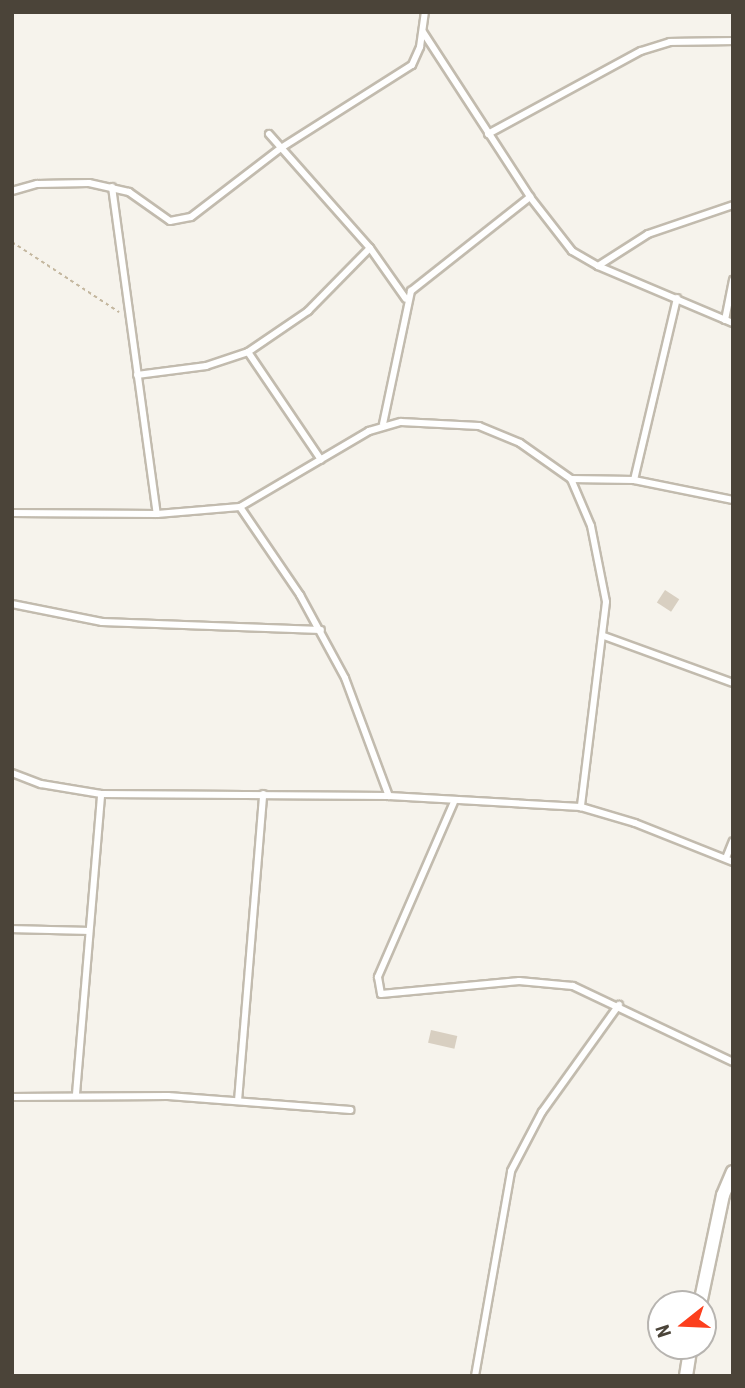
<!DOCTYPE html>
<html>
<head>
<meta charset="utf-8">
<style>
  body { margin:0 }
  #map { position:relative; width:745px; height:1388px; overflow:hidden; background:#f6f3ec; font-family:"Roboto Condensed",sans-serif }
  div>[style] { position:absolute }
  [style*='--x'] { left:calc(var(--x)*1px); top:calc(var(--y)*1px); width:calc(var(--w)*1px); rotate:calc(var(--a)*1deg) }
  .building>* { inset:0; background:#d8cfc1; transform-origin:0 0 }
  .path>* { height:2px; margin-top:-1px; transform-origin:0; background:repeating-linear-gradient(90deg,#c4b79f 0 3.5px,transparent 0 7px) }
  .roads { filter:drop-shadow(2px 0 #c2bbae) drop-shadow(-2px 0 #c2bbae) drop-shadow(0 2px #c2bbae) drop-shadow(0 -2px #c2bbae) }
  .service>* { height:6px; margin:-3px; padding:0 3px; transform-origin:3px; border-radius:3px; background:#fff }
  .minor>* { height:12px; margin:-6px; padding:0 6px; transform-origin:6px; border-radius:6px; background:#fff }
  span { translate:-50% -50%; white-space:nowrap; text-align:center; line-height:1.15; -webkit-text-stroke:7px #fff; paint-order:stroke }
  .frame { position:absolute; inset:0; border:14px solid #4b4439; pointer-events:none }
  .north { position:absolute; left:647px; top:1290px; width:70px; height:70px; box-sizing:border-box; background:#fff; border:2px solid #b7b4b0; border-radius:50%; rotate:252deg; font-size:19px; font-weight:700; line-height:28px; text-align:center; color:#4b4439 }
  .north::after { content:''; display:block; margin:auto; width:24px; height:32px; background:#fc3f1d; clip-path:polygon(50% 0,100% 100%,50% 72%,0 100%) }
</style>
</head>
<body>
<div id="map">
  <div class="building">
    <div style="left:665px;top:590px;width:17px;height:15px;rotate:33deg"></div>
    <div style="left:431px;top:1030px;width:27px;height:13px;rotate:13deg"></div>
  </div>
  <div class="path">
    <div style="--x:12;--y:242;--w:128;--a:33.2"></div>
  </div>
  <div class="roads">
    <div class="service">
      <div style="--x:423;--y:32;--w:197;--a:57"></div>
      <div style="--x:530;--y:197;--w:68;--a:52.1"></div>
      <div style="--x:572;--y:251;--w:30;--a:30"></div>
      <div style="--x:598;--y:266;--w:147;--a:22.9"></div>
      <div style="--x:269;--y:134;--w:152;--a:48.5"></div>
      <div style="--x:370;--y:248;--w:62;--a:54.8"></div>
      <div style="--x:488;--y:134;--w:174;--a:-28.5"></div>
      <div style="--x:641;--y:51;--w:30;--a:-17"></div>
      <div style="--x:670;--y:42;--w:63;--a:-0.9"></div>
      <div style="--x:112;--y:187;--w:330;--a:82.2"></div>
      <div style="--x:12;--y:191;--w:26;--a:-16"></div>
      <div style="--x:37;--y:184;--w:52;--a:-1.1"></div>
      <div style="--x:89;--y:183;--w:41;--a:12.7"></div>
      <div style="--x:129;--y:192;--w:50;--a:35.3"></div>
      <div style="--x:170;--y:221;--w:21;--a:-11"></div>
      <div style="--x:191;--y:217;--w:113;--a:-37.5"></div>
      <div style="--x:281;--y:148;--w:155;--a:-32.4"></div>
      <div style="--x:412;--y:65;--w:20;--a:-66"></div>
      <div style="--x:420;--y:47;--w:35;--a:-82"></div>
      <div style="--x:598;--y:266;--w:59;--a:-32.6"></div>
      <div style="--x:648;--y:234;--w:90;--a:-18.8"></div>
      <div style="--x:725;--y:320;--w:41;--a:-78.7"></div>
      <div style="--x:248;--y:352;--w:130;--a:55.9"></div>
      <div style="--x:137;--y:375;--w:70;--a:-7.4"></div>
      <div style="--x:206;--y:366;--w:44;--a:-18.4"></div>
      <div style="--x:248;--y:352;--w:73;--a:-34.3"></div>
      <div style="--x:308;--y:311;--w:88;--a:-45.5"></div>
      <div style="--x:383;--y:424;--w:136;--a:-78.1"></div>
      <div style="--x:411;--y:291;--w:152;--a:-38.3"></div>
      <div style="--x:571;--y:479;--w:51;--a:66.9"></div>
      <div style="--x:591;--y:526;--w:77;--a:78.8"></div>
      <div style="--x:606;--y:602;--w:207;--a:97"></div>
      <div style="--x:634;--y:480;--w:187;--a:-76.7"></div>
      <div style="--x:240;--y:507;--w:107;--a:55.7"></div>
      <div style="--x:300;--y:595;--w:94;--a:61.5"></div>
      <div style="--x:345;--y:678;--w:126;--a:69.6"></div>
      <div style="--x:12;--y:513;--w:145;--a:0.4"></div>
      <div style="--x:157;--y:514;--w:83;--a:-4.8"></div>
      <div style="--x:240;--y:507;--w:150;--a:-30.5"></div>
      <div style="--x:369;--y:431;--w:33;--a:-16"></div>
      <div style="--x:401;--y:422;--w:78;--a:2.9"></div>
      <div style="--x:479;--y:426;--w:44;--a:22.5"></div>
      <div style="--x:520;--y:443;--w:62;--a:35.2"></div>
      <div style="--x:571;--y:479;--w:63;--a:0.9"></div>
      <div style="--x:634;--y:480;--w:101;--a:11.4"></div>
      <div style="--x:12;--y:604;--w:92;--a:11.3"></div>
      <div style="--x:102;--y:622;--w:219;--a:2.1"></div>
      <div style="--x:604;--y:636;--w:137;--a:20"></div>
      <div style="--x:12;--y:773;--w:31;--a:21"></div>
      <div style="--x:41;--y:784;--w:61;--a:9.5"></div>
      <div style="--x:101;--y:794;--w:288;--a:0.4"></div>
      <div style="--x:389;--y:796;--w:192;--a:3.3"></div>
      <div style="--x:581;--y:807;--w:56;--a:16.5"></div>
      <div style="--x:635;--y:823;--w:105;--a:21.7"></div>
      <div style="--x:454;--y:802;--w:191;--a:113.5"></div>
      <div style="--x:378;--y:977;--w:17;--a:80"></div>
      <div style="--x:381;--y:994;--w:139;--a:-5.4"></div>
      <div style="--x:519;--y:981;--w:54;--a:5.3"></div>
      <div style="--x:573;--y:986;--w:177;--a:25.4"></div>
      <div style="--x:726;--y:858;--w:18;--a:-68"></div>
      <div style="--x:12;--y:929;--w:76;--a:1.5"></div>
      <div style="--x:76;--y:1094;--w:301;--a:-85.2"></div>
      <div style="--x:12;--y:1097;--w:156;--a:-0.4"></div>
      <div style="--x:168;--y:1096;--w:183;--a:4.4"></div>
      <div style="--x:238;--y:1101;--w:308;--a:-85.3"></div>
      <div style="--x:475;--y:1376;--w:208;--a:-80"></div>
      <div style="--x:511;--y:1171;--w:67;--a:-62.3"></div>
      <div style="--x:542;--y:1112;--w:132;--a:-54.3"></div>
    </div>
    <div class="minor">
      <div style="--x:700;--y:1304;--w:111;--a:-78.1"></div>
      <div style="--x:723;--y:1195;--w:25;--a:-67"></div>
      <div style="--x:686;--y:1376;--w:30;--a:-81"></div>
    </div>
  </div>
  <div class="frame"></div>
  <div class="north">N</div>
</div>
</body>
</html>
